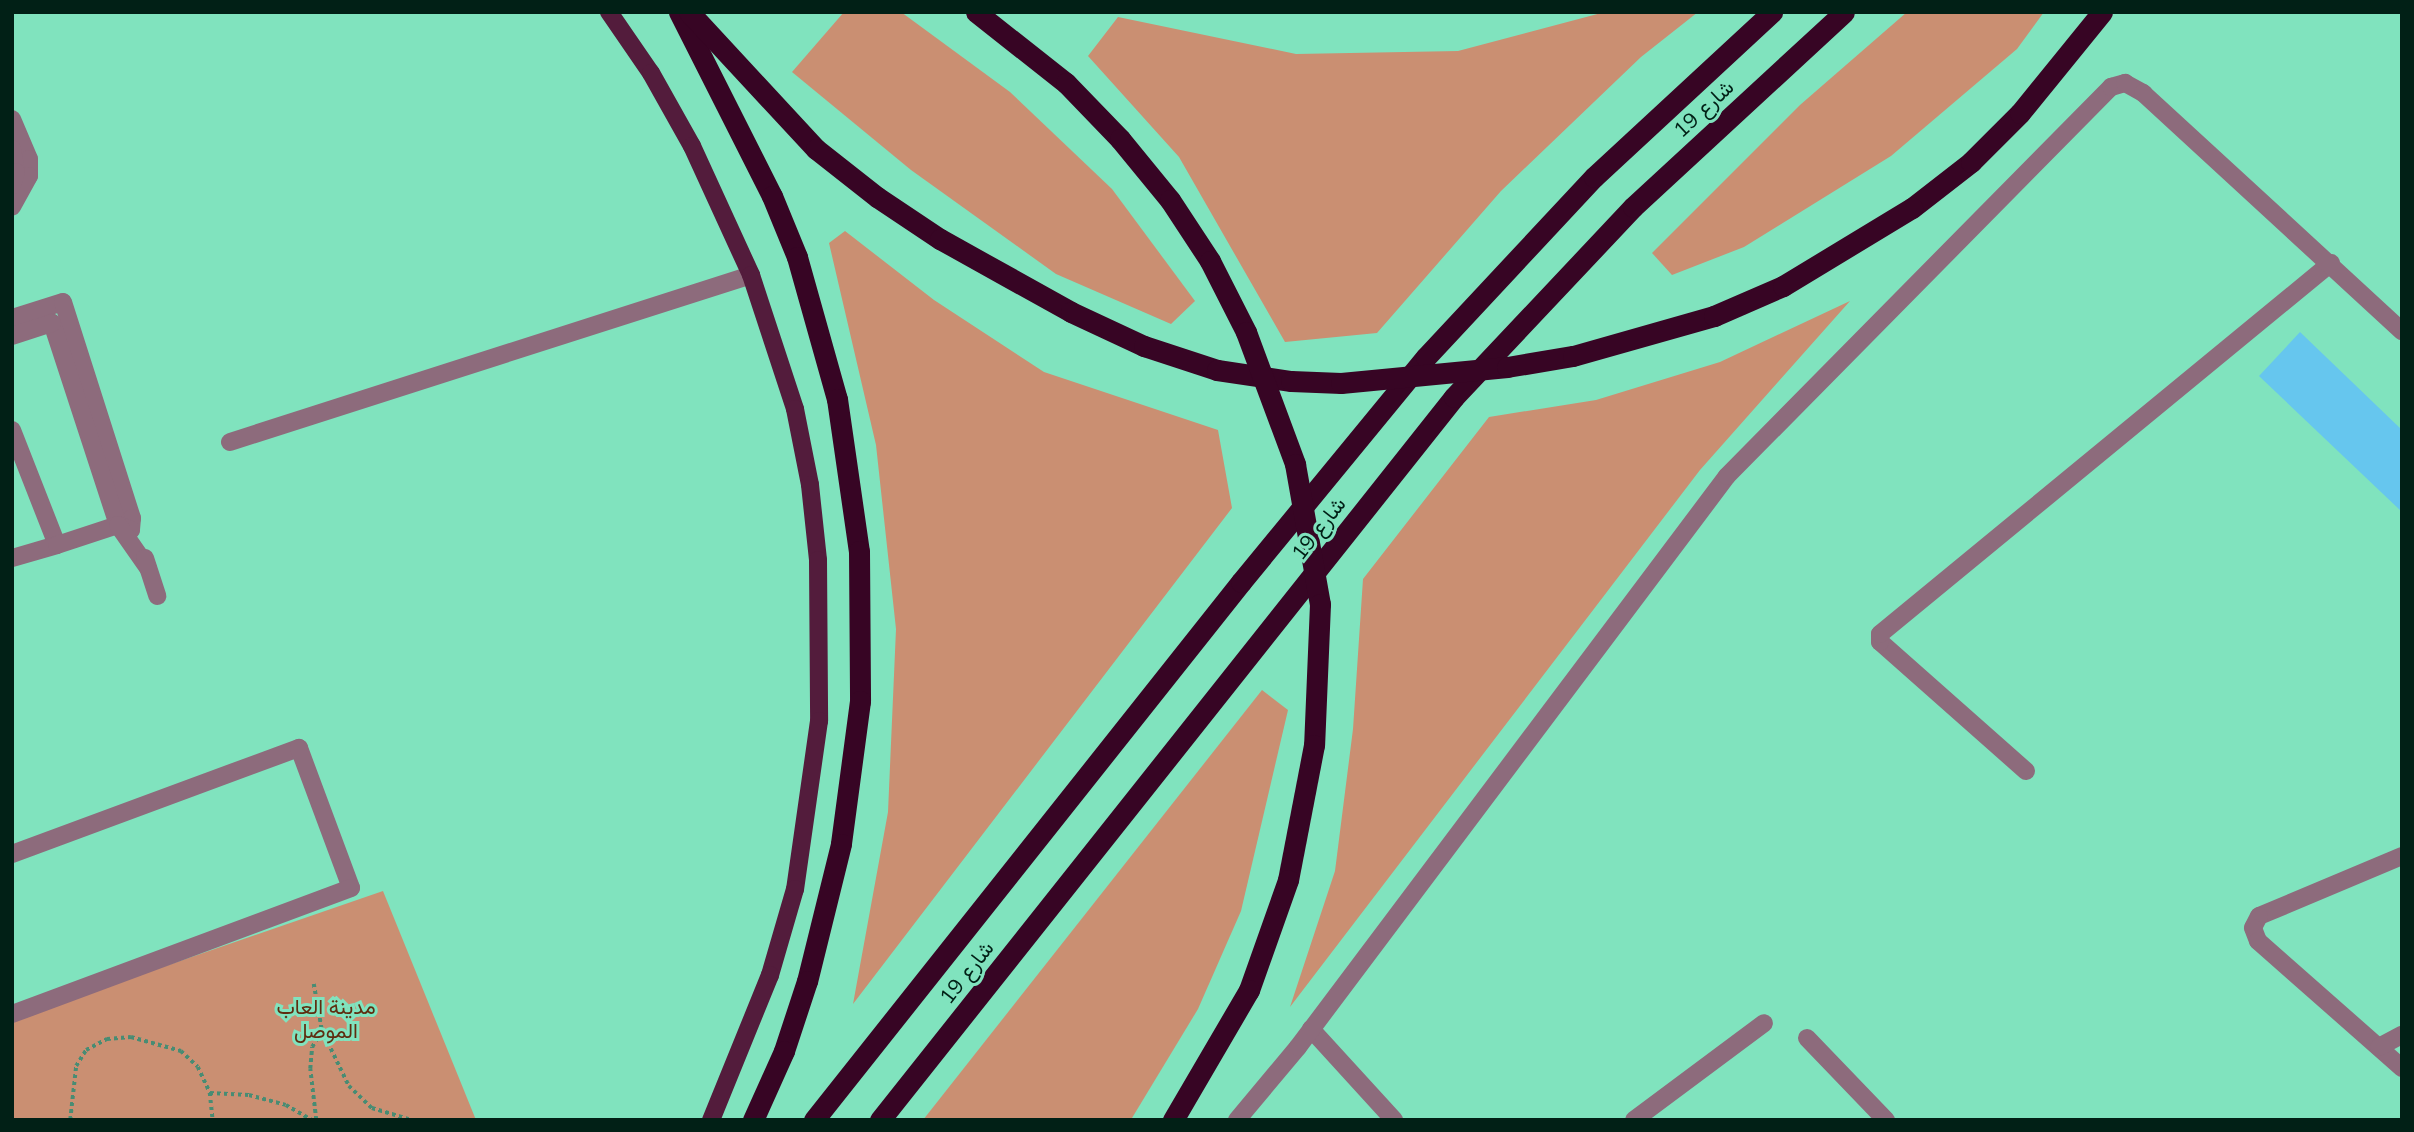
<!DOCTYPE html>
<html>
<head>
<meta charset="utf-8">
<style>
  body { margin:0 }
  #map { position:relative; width:2414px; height:1132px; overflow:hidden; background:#80e3be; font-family:Mulish,Vazirmatn,sans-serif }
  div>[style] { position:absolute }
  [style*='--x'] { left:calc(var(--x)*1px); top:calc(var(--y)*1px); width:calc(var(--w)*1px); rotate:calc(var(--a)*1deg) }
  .green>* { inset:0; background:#ca8f72 }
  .building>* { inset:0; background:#66c6ee }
  .path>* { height:3.5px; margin-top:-1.75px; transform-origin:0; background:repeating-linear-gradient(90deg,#488c73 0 3.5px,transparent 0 7px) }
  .minor>* { height:18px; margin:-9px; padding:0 9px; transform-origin:9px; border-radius:9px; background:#8d6b7c }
  .major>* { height:18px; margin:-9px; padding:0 9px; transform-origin:9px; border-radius:9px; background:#531c3c }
  .highway>* { height:21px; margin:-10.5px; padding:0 10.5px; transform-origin:10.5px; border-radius:10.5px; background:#370524 }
  .highway-bridge>* { height:21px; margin:-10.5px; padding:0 10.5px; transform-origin:10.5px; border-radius:10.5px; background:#370524 }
  span { translate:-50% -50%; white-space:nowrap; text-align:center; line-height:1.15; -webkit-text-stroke:6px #80e3be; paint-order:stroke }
  .street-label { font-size:21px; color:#012016 }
  .park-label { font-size:21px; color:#5e2d10 }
  .frame { position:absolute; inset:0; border:14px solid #012016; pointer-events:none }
</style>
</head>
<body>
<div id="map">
  <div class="green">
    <div style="clip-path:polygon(844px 12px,901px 12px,1010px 92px,1112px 189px,1195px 301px,1171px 324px,1056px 274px,911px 170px,792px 72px)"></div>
    <div style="clip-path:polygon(1605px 12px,1698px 12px,1641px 57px,1501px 191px,1377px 333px,1285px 342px,1179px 157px,1088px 56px,1118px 17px,1296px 54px,1458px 51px)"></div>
    <div style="clip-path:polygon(1907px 12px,2044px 12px,2017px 49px,1891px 156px,1744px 247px,1672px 275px,1652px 253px,1800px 105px)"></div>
    <div style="clip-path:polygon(845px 231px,934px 300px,1044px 372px,1218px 430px,1232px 508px,853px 1004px,888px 812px,896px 629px,876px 445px,829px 243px)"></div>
    <div style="clip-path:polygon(1850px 301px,1700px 470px,1290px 1007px,1335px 871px,1353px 729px,1363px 579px,1489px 417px,1596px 400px,1720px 362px)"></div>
    <div style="clip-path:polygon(1262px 690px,1288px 710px,1241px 911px,1198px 1009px,1132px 1118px,923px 1120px)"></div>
    <div style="clip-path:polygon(383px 891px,476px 1120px,12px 1120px,12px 1019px)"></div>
  </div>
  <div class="building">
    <div style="clip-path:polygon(2300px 332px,2402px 430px,2402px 512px,2259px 376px)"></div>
  </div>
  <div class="path">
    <div style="--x:314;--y:984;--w:47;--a:80.1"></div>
    <div style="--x:322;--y:1030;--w:62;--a:64.3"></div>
    <div style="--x:349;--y:1086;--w:32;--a:44"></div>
    <div style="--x:372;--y:1108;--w:42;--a:16.7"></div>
    <div style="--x:210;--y:1093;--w:39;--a:3"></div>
    <div style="--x:249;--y:1095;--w:38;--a:15"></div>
    <div style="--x:286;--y:1105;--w:30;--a:30"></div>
    <div style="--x:70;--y:1120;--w:54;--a:-83.7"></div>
    <div style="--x:76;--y:1066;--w:19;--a:-58"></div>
    <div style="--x:86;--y:1050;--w:24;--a:-28"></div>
    <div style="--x:107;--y:1039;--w:24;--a:-5"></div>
    <div style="--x:131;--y:1037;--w:52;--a:15.6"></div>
    <div style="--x:181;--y:1051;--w:23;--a:43"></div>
    <div style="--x:198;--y:1067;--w:29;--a:65"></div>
    <div style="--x:210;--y:1093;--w:27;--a:84"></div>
    <div style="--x:316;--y:1120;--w:51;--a:-96.7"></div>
    <div style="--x:310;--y:1069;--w:22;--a:-85"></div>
    <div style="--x:312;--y:1047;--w:20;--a:-60"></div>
  </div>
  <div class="minor">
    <div style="--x:12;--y:119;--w:43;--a:67"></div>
    <div style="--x:29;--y:159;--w:17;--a:90"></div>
    <div style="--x:29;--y:176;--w:35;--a:119"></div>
    <div style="--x:12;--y:149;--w:23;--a:80"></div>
    <div style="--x:16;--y:172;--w:14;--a:107"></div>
    <div style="--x:12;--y:318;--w:53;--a:-17.4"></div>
    <div style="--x:63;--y:302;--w:227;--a:72.3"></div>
    <div style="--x:132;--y:518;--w:12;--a:95"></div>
    <div style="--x:131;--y:530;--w:14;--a:-159"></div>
    <div style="--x:118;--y:525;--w:213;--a:-108.1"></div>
    <div style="--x:52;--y:323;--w:42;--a:162"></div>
    <div style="--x:12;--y:430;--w:123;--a:68.6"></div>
    <div style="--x:57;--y:545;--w:47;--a:163.9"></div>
    <div style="--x:230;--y:442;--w:547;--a:-17.77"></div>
    <div style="--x:57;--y:545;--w:64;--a:-18.2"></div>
    <div style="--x:118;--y:525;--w:52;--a:55.1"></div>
    <div style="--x:145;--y:558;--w:40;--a:72"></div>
    <div style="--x:2026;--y:771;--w:195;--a:-138.5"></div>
    <div style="--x:1880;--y:642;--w:8;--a:-90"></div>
    <div style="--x:1880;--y:634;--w:584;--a:-39.44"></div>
    <div style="--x:12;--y:854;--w:306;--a:-20.3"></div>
    <div style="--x:299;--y:748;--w:149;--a:69.6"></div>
    <div style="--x:351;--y:888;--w:362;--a:159.6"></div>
    <div style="--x:2402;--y:856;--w:155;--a:157.2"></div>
    <div style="--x:2259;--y:916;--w:13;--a:117"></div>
    <div style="--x:2253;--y:928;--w:14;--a:69"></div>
    <div style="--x:2258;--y:941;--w:192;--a:41.4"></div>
    <div style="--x:1311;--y:1029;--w:123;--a:47.6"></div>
    <div style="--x:1807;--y:1038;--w:114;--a:46.1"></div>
    <div style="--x:2379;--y:1047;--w:26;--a:-28"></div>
    <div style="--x:1237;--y:1120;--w:95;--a:-50.1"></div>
    <div style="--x:1298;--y:1047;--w:714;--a:-53.08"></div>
    <div style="--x:1727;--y:476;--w:547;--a:-45.37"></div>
    <div style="--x:2111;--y:87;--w:15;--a:-16"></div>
    <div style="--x:2125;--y:83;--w:21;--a:29"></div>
    <div style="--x:2143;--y:93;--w:352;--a:42.6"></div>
    <div style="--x:1634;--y:1120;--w:162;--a:-36.7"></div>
  </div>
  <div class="major">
    <div style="--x:609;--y:12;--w:74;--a:55.5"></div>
    <div style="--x:651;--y:73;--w:84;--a:60.7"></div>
    <div style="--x:692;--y:146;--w:142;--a:65.4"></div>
    <div style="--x:751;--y:275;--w:141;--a:71.8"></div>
    <div style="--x:795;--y:409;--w:77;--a:78.8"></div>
    <div style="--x:810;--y:485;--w:75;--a:83.9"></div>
    <div style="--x:818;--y:560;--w:161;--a:89.6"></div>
    <div style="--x:819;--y:721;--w:170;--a:98.1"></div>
    <div style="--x:795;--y:889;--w:90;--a:106.2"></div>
    <div style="--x:770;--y:975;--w:157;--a:112.1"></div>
  </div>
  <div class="highway">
    <div style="--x:679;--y:12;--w:206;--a:63.2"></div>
    <div style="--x:772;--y:196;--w:66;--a:67.7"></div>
    <div style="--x:797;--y:257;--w:148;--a:74.3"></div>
    <div style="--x:837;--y:399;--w:154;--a:81.8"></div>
    <div style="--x:859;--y:551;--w:150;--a:89.6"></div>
    <div style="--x:860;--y:701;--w:144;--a:97.6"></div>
    <div style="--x:841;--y:844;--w:141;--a:103.9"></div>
    <div style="--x:807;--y:981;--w:74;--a:108.2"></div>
    <div style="--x:784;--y:1051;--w:76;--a:114.2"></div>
    <div style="--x:976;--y:12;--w:115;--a:38.3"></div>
    <div style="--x:1066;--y:83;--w:78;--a:46"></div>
    <div style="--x:1912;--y:208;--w:75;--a:-37.9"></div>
    <div style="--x:1971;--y:162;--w:69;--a:-45"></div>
    <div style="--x:2020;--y:113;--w:130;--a:-50.9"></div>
    <div style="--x:814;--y:1120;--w:687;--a:-51.56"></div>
    <div style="--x:1241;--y:582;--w:291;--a:-50.6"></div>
    <div style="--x:1426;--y:357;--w:246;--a:-47"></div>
    <div style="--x:1594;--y:177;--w:243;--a:-42.8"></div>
    <div style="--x:880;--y:1120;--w:923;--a:-51.55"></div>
    <div style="--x:1454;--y:397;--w:261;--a:-46.7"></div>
    <div style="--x:1633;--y:207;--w:287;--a:-42.7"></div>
  </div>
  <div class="highway-bridge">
    <div style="--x:689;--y:12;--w:187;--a:47.2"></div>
    <div style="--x:816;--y:149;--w:78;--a:38.2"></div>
    <div style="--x:877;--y:197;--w:76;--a:33.7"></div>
    <div style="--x:940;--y:239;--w:150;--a:29.1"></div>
    <div style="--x:1071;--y:312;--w:81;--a:25"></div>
    <div style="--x:1144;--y:346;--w:77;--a:18.2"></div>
    <div style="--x:1217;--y:370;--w:75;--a:8.5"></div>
    <div style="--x:1291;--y:381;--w:50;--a:2.3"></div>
    <div style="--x:1341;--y:383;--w:167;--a:-5.5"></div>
    <div style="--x:1507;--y:367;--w:67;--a:-9.5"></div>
    <div style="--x:1573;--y:356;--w:147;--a:-15.8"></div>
    <div style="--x:1714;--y:316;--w:75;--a:-23.5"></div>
    <div style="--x:1783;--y:286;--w:151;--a:-31.2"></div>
    <div style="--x:1120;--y:139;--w:79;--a:50.7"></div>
    <div style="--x:1170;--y:200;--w:73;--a:56.7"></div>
    <div style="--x:1210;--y:261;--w:80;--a:63.1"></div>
    <div style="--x:1246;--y:332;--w:141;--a:69.6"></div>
    <div style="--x:1295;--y:464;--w:142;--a:79.9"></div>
    <div style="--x:1320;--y:604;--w:141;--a:92.4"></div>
    <div style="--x:1314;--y:745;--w:137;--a:100.9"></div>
    <div style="--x:1288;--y:880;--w:117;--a:109.5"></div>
    <div style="--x:1249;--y:990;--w:151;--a:120.3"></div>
  </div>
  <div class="street-label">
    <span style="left:1703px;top:108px;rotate:-43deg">شارع 19</span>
    <span style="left:1318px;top:528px;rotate:-52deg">شارع 19</span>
    <span style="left:966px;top:972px;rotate:-52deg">شارع 19</span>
  </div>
  <div class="park-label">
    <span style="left:326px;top:1018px">مدينة العاب<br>الموصل</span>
  </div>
  <div class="frame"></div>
</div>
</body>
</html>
